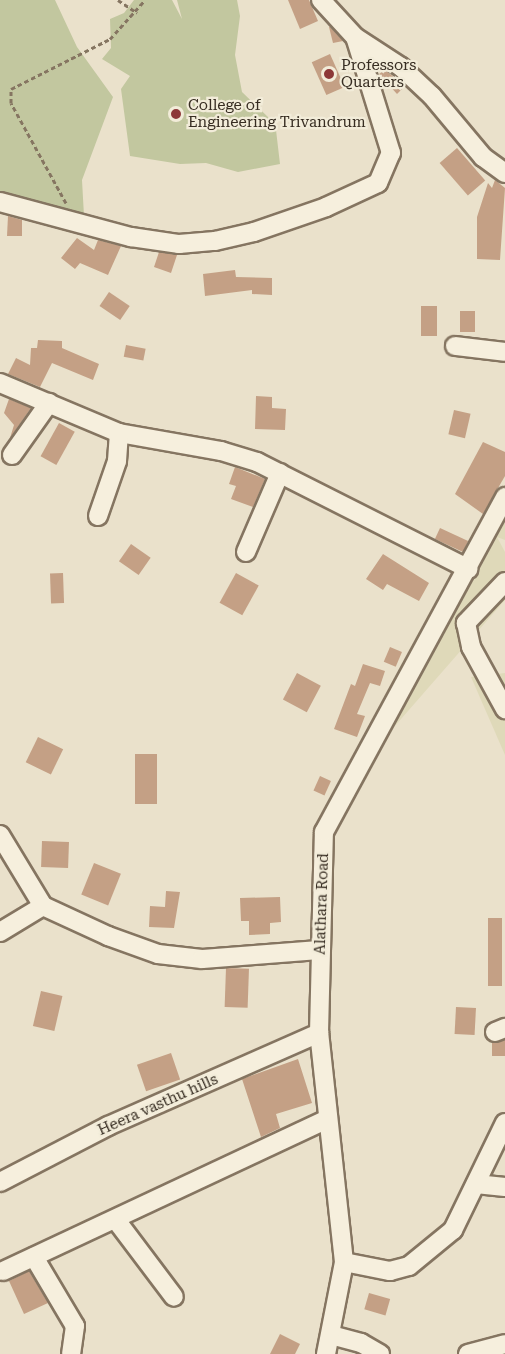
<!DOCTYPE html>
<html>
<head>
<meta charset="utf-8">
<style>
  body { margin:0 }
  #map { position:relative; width:505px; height:1354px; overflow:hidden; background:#eae1cb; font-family:"Roboto Serif",serif }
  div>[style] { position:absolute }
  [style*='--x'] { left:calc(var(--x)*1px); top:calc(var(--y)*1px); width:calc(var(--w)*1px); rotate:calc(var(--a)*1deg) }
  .farmland>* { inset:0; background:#dfd9b9 }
  .green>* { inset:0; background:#c2c79f }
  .building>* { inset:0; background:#c4a085; transform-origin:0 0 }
  .path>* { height:3px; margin-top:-1.5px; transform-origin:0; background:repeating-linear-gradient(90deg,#857561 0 4.5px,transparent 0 7.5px) }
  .roads { filter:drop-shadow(2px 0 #857561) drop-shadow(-2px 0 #857561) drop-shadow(0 2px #857561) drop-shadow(0 -2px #857561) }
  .minor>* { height:18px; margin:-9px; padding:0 9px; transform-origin:9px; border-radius:9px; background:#f6efdd }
  .dots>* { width:16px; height:16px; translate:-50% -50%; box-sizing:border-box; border:3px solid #f2ecd9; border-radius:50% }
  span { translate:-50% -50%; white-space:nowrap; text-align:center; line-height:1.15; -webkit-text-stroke:4.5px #f2ecd9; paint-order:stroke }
  .poi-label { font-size:15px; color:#372d22 }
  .left { translate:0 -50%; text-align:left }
  .street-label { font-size:15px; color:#372d22 }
</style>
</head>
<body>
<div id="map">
  <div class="farmland">
    <div style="clip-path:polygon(505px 522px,505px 540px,497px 537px,505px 552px,505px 600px,346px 782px)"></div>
    <div style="clip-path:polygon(505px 673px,505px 755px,471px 677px)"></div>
  </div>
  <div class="green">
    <div style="clip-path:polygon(0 0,55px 0,77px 47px,113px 97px,82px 180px,84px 216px,0 195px)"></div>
    <div style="clip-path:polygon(134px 0,172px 0,182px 19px,177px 0,237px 0,240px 16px,235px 55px,242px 92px,268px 117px,276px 130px,280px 164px,238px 172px,206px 163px,180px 164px,130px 156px,121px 89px,130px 76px,102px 59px,111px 48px,110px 19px,124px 13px)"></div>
  </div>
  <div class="building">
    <div style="clip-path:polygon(288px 0,309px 0,318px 21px,300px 29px)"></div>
    <div style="clip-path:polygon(329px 27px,330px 27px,343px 41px,333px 43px)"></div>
    <div style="left:330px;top:54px;width:36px;height:20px;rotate:66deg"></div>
    <div style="clip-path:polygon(385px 70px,405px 86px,397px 94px,379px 74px)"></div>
    <div style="left:457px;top:148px;width:43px;height:23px;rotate:49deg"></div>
    <div style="clip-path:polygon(495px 180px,505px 188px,500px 260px,477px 259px,477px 217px,488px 183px,492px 188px)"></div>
    <div style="clip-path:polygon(8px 216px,22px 220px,22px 236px,7px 236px)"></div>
    <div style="clip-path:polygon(77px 238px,94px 250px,98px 240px,121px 246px,108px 275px,80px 263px,75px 269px,61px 258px)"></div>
    <div style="clip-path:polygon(159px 252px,177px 255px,171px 273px,154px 267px)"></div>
    <div style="clip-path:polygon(235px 270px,236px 277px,272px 278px,272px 295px,252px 294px,252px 290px,205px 296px,203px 274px)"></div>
    <div style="left:109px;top:292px;width:25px;height:17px;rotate:34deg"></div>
    <div style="left:421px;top:306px;width:16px;height:30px"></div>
    <div style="left:460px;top:311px;width:15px;height:21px"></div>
    <div style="clip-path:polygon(38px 340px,62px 341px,62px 348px,99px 364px,93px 380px,52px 363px,40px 387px,8px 374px,16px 358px,30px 365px,31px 348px,37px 348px)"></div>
    <div style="left:126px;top:345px;width:20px;height:12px;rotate:11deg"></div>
    <div style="clip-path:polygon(256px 396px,272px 397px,272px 408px,286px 409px,285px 430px,255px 429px)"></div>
    <div style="clip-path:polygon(9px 399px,31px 408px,10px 438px,14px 425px,4px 413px)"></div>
    <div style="left:454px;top:410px;width:17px;height:25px;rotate:13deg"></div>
    <div style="left:59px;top:423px;width:18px;height:38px;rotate:29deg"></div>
    <div style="clip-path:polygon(483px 442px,505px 452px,505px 476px,483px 514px,455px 494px)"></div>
    <div style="clip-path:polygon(235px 467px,265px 479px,253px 507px,231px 499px,236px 486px,229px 484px)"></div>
    <div style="left:440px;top:528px;width:31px;height:12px;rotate:25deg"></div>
    <div style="left:131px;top:544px;width:24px;height:21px;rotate:35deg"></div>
    <div style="clip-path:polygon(383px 554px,429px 583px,419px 601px,387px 584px,383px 590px,366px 579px)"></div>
    <div style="left:63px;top:573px;width:30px;height:13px;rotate:88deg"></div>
    <div style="left:236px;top:573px;width:26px;height:34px;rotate:29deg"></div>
    <div style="left:390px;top:647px;width:13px;height:16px;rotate:23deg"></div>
    <div style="clip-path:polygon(363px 664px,385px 671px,380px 686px,370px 683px,357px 714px,365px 716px,357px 737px,334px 729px,351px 684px,355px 686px)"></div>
    <div style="left:297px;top:673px;width:27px;height:30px;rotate:28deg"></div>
    <div style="left:38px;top:737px;width:28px;height:28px;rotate:26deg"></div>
    <div style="left:135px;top:754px;width:22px;height:50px"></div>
    <div style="left:320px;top:776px;width:12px;height:16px;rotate:24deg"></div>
    <div style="left:42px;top:841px;width:27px;height:26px;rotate:2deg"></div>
    <div style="left:94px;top:863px;width:29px;height:34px;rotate:22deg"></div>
    <div style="clip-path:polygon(166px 891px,180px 892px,174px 928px,149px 927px,150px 906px,165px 907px)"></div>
    <div style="clip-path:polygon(280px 897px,281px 922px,270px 923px,270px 934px,249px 935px,249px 921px,241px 921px,240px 898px)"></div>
    <div style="left:488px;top:918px;width:14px;height:68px"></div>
    <div style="left:226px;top:968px;width:23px;height:39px;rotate:2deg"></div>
    <div style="left:41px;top:991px;width:22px;height:36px;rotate:13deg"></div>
    <div style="left:456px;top:1007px;width:20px;height:27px;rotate:3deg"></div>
    <div style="left:505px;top:1040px;width:16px;height:13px;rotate:90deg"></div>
    <div style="left:171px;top:1053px;width:28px;height:36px;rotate:71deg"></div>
    <div style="clip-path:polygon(298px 1059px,312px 1103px,276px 1114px,280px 1128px,261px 1137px,242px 1079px)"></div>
    <div style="clip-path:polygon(29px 1271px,48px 1303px,24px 1314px,9px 1281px)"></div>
    <div style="left:369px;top:1293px;width:22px;height:17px;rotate:16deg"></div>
    <div style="clip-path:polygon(280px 1334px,300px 1344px,295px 1354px,270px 1354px)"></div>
  </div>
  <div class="path">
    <div style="--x:118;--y:0;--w:23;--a:34"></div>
    <div style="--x:66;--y:203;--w:114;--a:-118.8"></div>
    <div style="--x:11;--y:103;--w:14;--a:-90"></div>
    <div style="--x:11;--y:89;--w:111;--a:-26.8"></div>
    <div style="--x:110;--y:39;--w:52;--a:-48.1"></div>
  </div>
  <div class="roads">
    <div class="minor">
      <div style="--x:321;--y:0;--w:50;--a:47.4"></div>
      <div style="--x:355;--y:37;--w:55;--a:33.1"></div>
      <div style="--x:401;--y:67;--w:42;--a:43.1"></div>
      <div style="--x:432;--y:96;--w:80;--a:50.1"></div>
      <div style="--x:483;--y:157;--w:27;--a:36"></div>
      <div style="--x:0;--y:202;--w:136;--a:15"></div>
      <div style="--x:131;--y:237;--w:49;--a:8.3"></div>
      <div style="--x:179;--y:244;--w:36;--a:-5"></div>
      <div style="--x:215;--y:241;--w:40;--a:-13"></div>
      <div style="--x:254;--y:232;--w:76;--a:-19.1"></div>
      <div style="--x:326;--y:207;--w:57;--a:-24.8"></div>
      <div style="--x:378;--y:183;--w:33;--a:-67"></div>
      <div style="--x:391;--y:153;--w:121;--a:-107.2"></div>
      <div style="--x:455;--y:346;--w:50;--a:6.8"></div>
      <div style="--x:0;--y:383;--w:129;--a:22.8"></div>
      <div style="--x:119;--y:433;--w:104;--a:10"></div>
      <div style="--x:221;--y:451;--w:38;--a:17"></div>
      <div style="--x:257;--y:462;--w:237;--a:26.8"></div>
      <div style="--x:12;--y:455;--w:64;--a:-54.6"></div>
      <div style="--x:98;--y:516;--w:58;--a:-70.9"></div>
      <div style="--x:117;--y:461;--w:28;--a:-86"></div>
      <div style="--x:246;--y:552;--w:86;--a:-66.7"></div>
      <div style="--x:505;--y:582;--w:57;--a:133.6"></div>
      <div style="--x:466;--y:623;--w:25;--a:78"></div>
      <div style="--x:471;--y:647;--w:71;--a:61.3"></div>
      <div style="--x:0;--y:835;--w:83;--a:58.8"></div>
      <div style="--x:43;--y:906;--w:72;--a:24.8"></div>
      <div style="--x:108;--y:936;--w:53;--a:19.8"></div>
      <div style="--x:158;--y:954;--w:44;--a:6.5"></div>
      <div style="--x:202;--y:959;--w:118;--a:-4.4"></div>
      <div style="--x:0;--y:932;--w:50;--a:-31.2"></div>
      <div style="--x:495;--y:1032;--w:11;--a:-22"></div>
      <div style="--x:0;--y:1182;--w:122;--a:-27.4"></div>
      <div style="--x:108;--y:1126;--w:231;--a:-23.8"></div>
      <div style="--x:476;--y:1184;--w:29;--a:6"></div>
      <div style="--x:116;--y:1220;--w:96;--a:53"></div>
      <div style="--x:34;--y:1257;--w:80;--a:59.3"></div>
      <div style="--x:75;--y:1326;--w:28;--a:98"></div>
      <div style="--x:344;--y:1262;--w:47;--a:11.1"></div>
      <div style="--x:390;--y:1271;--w:20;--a:-15"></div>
      <div style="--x:409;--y:1266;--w:57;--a:-39.3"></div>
      <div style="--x:453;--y:1230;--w:119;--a:-64.1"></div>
      <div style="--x:3;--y:1271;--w:358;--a:-25.1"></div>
      <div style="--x:331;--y:1335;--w:31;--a:15"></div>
      <div style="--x:361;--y:1343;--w:22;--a:30"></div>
      <div style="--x:326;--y:1354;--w:94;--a:-78.9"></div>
      <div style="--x:344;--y:1262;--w:230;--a:-96.2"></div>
      <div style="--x:319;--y:1033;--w:201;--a:-88.6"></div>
      <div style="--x:324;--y:832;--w:381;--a:-61.6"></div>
      <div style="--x:468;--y:1354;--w:38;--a:-15"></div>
    </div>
  </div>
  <div class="dots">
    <div style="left:329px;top:74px;background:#8d3838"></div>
    <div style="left:176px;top:114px;background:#8d3838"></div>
  </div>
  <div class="poi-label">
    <span class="left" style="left:341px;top:74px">Professors<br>Quarters</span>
    <span class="left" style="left:188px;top:114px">College of<br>Engineering Trivandrum</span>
  </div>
  <div class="street-label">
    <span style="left:322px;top:904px;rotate:-88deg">Alathara Road</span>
    <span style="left:158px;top:1105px;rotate:-24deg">Heera vasthu hills</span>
  </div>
</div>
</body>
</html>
